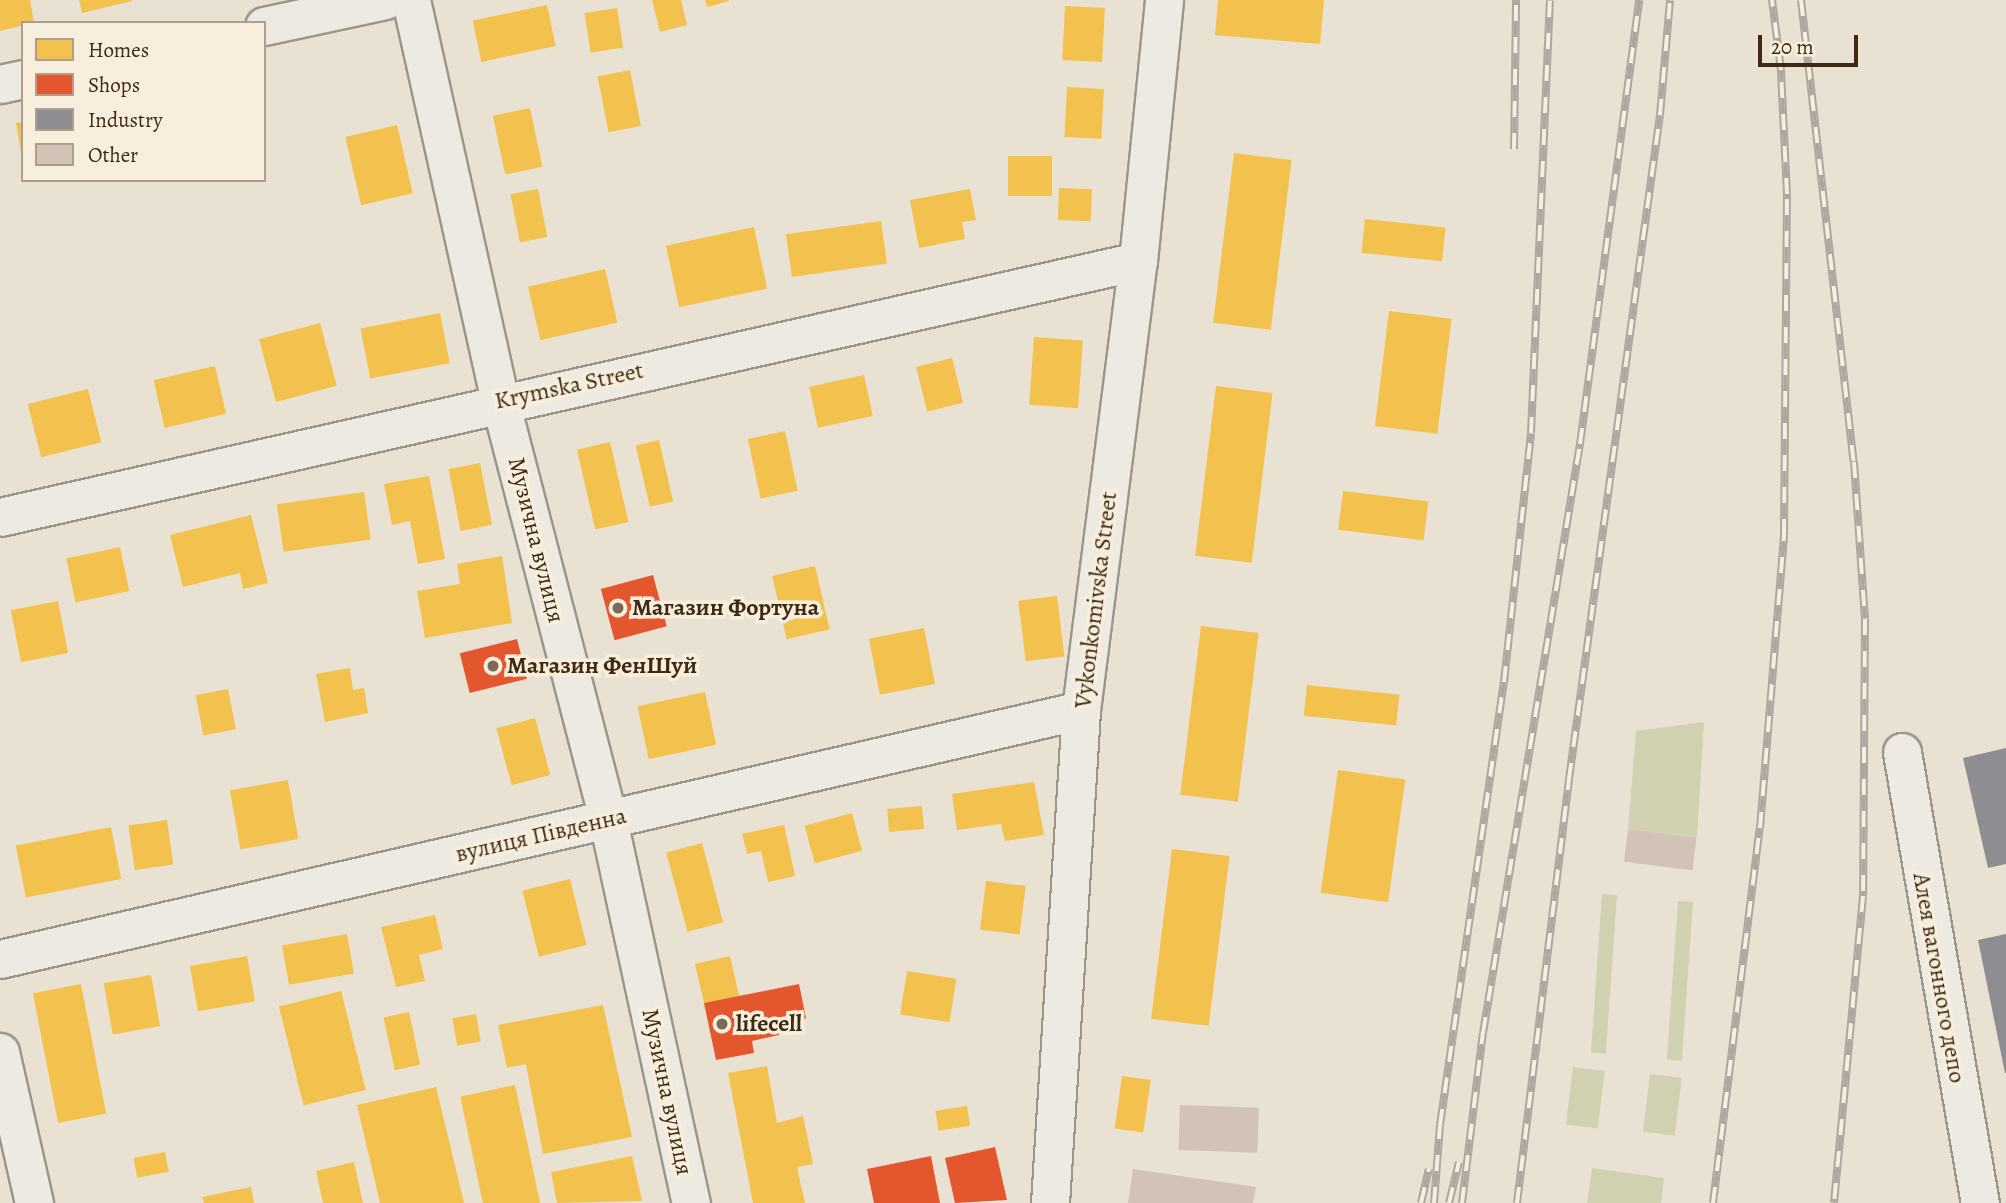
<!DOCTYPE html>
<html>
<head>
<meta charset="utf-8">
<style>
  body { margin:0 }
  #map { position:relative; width:2006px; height:1203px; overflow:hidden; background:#e9e2d3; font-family:Alegreya,serif }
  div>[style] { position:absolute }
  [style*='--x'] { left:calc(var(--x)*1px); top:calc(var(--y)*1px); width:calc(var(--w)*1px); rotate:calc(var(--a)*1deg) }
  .green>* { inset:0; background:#d1d1b1; transform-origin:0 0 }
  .homes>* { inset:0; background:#f2c14e; transform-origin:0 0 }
  .shops>* { inset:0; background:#e4572e; transform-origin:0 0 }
  .industry>* { inset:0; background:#8d8d92 }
  .building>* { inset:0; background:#d1c3b5; transform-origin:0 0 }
  .roads { filter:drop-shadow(2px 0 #9c958a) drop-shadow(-2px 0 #9c958a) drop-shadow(0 2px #9c958a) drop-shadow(0 -2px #9c958a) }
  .minor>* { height:37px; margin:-18.5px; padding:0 18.5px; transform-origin:18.5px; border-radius:18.5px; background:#eeeae2 }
  .rail>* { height:8px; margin-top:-4px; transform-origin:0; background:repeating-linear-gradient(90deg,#f7eedd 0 16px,#ada7a0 0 32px); box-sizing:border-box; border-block:2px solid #ada7a0 }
  .dots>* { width:19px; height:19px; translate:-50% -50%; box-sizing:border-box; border:4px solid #f7eedd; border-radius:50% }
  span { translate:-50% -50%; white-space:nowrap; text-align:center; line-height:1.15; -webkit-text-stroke:7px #f7eedd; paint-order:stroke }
  .street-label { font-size:24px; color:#3e2912 }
  .poi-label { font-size:24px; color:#3e2912; font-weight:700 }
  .left { translate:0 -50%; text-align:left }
  .legend { position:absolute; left:21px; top:21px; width:245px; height:161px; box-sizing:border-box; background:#f7eedd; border:2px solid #ad9f8c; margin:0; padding:9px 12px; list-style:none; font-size:21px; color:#3e2912 }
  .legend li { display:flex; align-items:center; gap:14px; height:35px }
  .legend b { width:35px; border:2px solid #ad9f8c }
  .scale { position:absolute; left:1758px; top:35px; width:100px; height:32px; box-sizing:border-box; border:4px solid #3e2912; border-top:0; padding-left:9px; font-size:21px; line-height:24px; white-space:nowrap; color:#3e2912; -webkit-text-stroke:5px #f7eedd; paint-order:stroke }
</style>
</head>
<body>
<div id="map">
  <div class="green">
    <div style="clip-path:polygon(1704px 722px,1697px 837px,1628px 829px,1636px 731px)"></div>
    <div style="left:1602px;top:894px;width:15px;height:159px;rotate:4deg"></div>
    <div style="left:1678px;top:901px;width:15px;height:159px;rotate:4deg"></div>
    <div style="left:1573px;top:1067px;width:32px;height:58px;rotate:7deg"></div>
    <div style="left:1650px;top:1074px;width:32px;height:58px;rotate:7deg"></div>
    <div style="clip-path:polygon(1592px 1168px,1664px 1178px,1661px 1203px,1587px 1203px)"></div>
  </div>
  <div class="homes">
    <div style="clip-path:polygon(0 0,30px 0,34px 23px,0 31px)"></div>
    <div style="clip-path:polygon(79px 0,132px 0,132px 1px,82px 13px)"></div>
    <div style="clip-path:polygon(652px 0,681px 0,687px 25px,660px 32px)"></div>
    <div style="clip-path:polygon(705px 0,729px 0,729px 1px,707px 7px)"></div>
    <div style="clip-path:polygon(1218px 0,1324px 0,1320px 44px,1215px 35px)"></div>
    <div style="left:547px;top:5px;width:42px;height:76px;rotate:78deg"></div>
    <div style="left:1065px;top:6px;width:40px;height:54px;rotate:3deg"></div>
    <div style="left:617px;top:8px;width:40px;height:33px;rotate:81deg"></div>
    <div style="left:630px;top:70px;width:57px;height:33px;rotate:79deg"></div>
    <div style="left:1067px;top:87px;width:37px;height:50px;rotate:3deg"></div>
    <div style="left:530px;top:108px;width:60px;height:38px;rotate:78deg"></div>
    <div style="clip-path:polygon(23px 122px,23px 152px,21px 152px,16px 123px)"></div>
    <div style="left:397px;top:125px;width:70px;height:53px;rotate:77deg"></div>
    <div style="left:1234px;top:153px;width:58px;height:171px;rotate:7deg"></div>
    <div style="left:1008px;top:156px;width:44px;height:40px"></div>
    <div style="left:1059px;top:188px;width:33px;height:32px;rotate:2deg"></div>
    <div style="left:538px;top:189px;width:49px;height:28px;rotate:79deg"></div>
    <div style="clip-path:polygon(970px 189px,976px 220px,962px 222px,965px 239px,919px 248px,910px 200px)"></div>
    <div style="left:1365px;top:219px;width:81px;height:34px;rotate:6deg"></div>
    <div style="left:881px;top:221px;width:43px;height:96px;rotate:82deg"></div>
    <div style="left:754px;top:227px;width:63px;height:90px;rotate:78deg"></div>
    <div style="left:605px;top:269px;width:55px;height:79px;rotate:77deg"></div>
    <div style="left:1389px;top:311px;width:63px;height:116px;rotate:7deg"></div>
    <div style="left:440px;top:313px;width:51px;height:81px;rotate:79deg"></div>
    <div style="left:320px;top:323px;width:65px;height:63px;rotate:75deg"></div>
    <div style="left:1034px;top:337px;width:49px;height:68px;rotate:4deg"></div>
    <div style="left:952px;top:358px;width:46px;height:37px;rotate:76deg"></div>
    <div style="left:215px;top:366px;width:49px;height:63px;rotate:77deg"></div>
    <div style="left:864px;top:375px;width:42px;height:56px;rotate:78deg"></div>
    <div style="left:1216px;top:386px;width:57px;height:171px;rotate:7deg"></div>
    <div style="left:88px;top:389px;width:55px;height:62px;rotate:76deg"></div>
    <div style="left:785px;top:431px;width:61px;height:38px;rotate:78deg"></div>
    <div style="left:659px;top:440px;width:63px;height:24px;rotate:77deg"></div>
    <div style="left:610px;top:442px;width:82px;height:34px;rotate:77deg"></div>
    <div style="left:480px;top:463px;width:63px;height:32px;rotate:79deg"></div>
    <div style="clip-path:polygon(429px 476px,445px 559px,418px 564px,410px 521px,392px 525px,384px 484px)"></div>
    <div style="left:1343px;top:491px;width:86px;height:39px;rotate:7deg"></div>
    <div style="left:364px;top:492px;width:48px;height:88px;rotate:82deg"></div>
    <div style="clip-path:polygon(251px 515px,268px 583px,243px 589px,240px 573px,183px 587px,170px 535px)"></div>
    <div style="left:120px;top:547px;width:45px;height:55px;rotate:78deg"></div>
    <div style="clip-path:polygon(502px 556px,512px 623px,425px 638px,417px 591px,460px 584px,457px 564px)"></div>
    <div style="left:815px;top:566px;width:65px;height:44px;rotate:77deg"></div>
    <div style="left:1057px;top:596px;width:61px;height:39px;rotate:83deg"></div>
    <div style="left:58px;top:601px;width:53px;height:48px;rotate:79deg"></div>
    <div style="left:1201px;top:626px;width:58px;height:170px;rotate:7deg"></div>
    <div style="left:924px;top:628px;width:57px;height:56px;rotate:79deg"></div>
    <div style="clip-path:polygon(350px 668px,353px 690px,364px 688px,368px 713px,325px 722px,316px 674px)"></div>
    <div style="left:1307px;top:685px;width:93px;height:31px;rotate:6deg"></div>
    <div style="left:228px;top:689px;width:41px;height:33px;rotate:79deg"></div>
    <div style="left:705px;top:692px;width:54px;height:69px;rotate:78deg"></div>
    <div style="left:535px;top:718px;width:59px;height:40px;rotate:75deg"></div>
    <div style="left:1338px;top:770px;width:68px;height:124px;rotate:8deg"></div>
    <div style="left:288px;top:780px;width:60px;height:59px;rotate:80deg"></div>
    <div style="clip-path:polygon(1034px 782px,1044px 835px,1005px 841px,1001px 824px,957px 830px,952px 794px)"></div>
    <div style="left:922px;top:806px;width:23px;height:35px;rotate:85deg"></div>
    <div style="left:852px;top:813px;width:39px;height:49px;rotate:75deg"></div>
    <div style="left:167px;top:820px;width:45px;height:39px;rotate:82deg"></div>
    <div style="clip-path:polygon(784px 825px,795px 876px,768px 882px,761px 851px,747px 854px,742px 834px)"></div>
    <div style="left:111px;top:827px;width:53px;height:97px;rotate:79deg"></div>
    <div style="left:702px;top:843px;width:82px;height:37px;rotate:75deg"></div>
    <div style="left:1172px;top:849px;width:58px;height:171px;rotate:7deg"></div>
    <div style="left:570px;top:879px;width:68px;height:49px;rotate:76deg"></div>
    <div style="left:986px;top:881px;width:40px;height:49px;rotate:7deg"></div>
    <div style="clip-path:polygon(435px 915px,443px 949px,419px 955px,425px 981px,396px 987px,381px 927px)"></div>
    <div style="left:347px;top:934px;width:40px;height:66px;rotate:80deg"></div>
    <div style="left:247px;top:956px;width:46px;height:58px;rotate:80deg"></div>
    <div style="left:730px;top:956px;width:41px;height:36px;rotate:77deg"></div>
    <div style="left:907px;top:971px;width:50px;height:44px;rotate:9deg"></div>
    <div style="left:151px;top:975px;width:52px;height:48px;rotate:80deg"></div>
    <div style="left:81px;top:984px;width:132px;height:49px;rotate:79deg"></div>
    <div style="left:341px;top:991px;width:102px;height:64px;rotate:76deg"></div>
    <div style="clip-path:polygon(603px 1005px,632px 1137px,543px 1154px,526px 1064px,507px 1068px,498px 1025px)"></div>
    <div style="left:409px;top:1012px;width:54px;height:26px;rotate:78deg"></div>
    <div style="left:476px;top:1014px;width:28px;height:24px;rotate:80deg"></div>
    <div style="clip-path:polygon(767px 1066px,777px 1123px,803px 1116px,813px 1164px,797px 1167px,805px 1203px,753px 1203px,728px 1073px)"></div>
    <div style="left:1122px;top:1076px;width:29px;height:53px;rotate:8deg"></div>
    <div style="left:515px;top:1085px;width:121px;height:56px;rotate:78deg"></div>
    <div style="clip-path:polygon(436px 1087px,464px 1203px,380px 1203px,357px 1105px)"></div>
    <div style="left:967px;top:1106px;width:20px;height:32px;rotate:81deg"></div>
    <div style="left:165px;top:1152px;width:20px;height:32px;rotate:79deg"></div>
    <div style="clip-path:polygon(632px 1156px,642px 1201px,557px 1203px,551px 1172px)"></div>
    <div style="clip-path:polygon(354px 1162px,363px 1203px,323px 1203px,316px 1171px)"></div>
    <div style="clip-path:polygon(251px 1187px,254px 1203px,204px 1203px,202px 1197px)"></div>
  </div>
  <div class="shops">
    <div style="left:653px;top:575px;width:53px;height:54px;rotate:75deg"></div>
    <div style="left:517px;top:639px;width:41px;height:59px;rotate:76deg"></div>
    <div style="clip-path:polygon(799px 984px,806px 1018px,777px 1025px,779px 1035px,752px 1041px,754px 1053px,716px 1060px,704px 1003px)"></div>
    <div style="clip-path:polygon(995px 1147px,1007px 1200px,955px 1203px,945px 1158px)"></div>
    <div style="clip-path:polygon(931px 1156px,940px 1203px,874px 1203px,867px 1169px)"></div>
  </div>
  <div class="industry">
    <div style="clip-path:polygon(2006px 748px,2006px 864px,1988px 868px,1963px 758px)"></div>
    <div style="clip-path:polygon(2006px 934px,2006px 1073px,2005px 1073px,1978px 940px)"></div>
  </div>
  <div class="building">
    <div style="left:1628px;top:829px;width:69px;height:33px;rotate:7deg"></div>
    <div style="left:1180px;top:1105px;width:79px;height:45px;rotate:2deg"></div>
    <div style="clip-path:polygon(1133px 1169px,1256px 1187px,1253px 1203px,1128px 1203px)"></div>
  </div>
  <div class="roads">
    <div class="minor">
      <div style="--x:411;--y:0;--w:411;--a:77.5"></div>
      <div style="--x:500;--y:401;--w:433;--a:75.5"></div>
      <div style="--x:608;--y:820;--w:392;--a:77.8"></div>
      <div style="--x:264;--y:26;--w:124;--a:-12.1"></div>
      <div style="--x:0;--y:84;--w:24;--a:-12"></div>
      <div style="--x:0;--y:517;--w:1166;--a:-12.68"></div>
      <div style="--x:1902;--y:752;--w:458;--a:80.2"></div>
      <div style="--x:0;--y:959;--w:1109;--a:-12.97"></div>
      <div style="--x:0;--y:1052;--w:155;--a:77.3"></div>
      <div style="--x:1050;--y:1203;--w:494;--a:-86.4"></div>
      <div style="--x:1081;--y:710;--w:453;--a:-82.8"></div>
      <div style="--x:1138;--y:261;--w:262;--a:-84.3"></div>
    </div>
  </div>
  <div class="rail">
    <div style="--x:1801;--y:0;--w:465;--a:83.5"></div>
    <div style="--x:1854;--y:462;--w:157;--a:86"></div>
    <div style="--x:1865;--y:619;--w:277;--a:90.4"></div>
    <div style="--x:1863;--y:896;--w:308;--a:95.4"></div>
    <div style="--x:1514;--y:149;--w:149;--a:-89.2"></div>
    <div style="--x:1421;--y:1203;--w:35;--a:-77"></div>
    <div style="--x:1434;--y:1203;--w:78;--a:-85.6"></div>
    <div style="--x:1440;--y:1125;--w:448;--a:-81.8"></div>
    <div style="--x:1504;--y:682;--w:250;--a:-83.8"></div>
    <div style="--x:1531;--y:433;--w:433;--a:-87.5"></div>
    <div style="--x:1449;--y:1203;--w:42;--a:-76.3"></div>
    <div style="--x:1462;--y:1203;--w:171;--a:-83"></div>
    <div style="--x:1483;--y:1033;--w:597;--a:-80.65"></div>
    <div style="--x:1580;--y:444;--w:448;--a:-82.4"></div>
    <div style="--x:1517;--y:1203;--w:427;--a:-83"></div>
    <div style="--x:1569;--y:779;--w:670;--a:-82.2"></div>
    <div style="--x:1660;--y:115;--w:115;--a:-85"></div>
    <div style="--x:1713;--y:1203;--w:378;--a:-82.9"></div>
    <div style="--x:1760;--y:828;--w:294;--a:-85.3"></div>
    <div style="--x:1784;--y:535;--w:341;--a:-89.5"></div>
    <div style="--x:1787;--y:194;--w:124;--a:-92.8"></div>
    <div style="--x:1781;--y:70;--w:71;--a:-97.3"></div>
  </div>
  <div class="dots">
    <div style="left:618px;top:608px;background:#7a6a56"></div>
    <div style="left:493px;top:666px;background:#7a6a56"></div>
    <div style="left:722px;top:1024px;background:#7a6a56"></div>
  </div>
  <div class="street-label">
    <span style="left:569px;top:386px;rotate:-12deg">Krymska Street</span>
    <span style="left:536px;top:540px;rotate:76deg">Музична вулиця</span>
    <span style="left:1096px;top:600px;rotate:-83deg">Vykonkomivska Street</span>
    <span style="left:541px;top:835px;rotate:-13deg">вулиця Південна</span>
    <span style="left:1939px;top:978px;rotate:80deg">Алея вагонного депо</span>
    <span style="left:667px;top:1092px;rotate:78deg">Музична вулиця</span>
  </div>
  <div class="poi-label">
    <span class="left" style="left:632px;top:608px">Магазин Фортуна</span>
    <span class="left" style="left:507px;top:666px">Магазин ФенШуй</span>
    <span class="left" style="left:736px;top:1024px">lifecell</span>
  </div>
  <ul class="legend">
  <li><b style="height:19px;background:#f2c14e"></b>Homes</li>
  <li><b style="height:19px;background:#e4572e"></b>Shops</li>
  <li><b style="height:19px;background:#8d8d92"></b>Industry</li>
  <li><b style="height:19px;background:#d1c3b5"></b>Other</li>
  </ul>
  <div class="scale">20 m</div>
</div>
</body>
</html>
